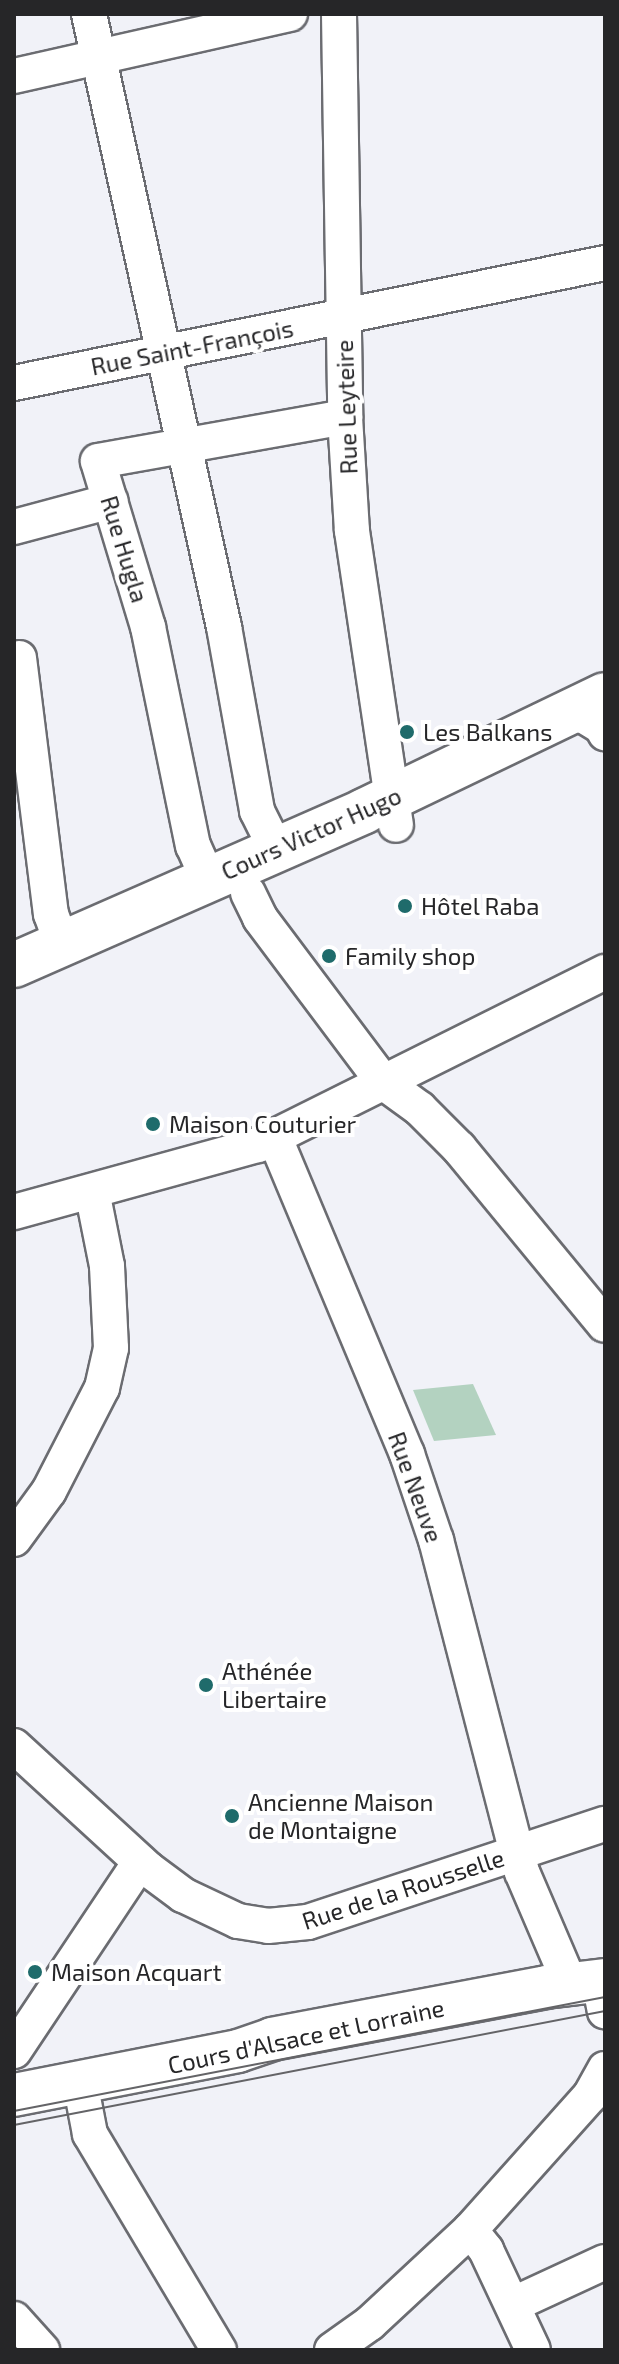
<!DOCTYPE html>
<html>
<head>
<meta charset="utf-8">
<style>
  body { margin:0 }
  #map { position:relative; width:619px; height:2364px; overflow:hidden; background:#f1f2f8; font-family:"Exo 2",sans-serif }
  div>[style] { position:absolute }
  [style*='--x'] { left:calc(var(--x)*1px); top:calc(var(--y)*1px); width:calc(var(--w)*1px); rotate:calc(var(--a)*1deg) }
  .green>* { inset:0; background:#b3d2c0 }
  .roads { filter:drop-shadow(2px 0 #6b6c71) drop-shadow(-2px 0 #6b6c71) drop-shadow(0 2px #6b6c71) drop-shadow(0 -2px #6b6c71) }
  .minor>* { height:34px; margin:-17px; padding:0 17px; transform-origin:17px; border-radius:17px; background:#fff }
  .tertiary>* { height:42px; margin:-21px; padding:0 21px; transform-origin:21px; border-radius:21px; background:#fff }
  .secondary>* { height:44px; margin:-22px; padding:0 22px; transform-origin:22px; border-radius:22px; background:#fff }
  .tram>* { height:2px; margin:-1px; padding:0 1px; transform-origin:1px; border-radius:1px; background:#646467 }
  .dots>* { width:22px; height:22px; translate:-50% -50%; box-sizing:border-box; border:4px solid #fff; border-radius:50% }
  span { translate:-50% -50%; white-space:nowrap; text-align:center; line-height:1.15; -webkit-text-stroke:8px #fff; paint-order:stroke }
  .street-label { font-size:24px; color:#262628 }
  .poi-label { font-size:24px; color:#262628 }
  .left { translate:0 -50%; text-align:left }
  .frame { position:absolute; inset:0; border:16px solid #262628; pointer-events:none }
</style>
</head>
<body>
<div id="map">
  <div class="green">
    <div style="clip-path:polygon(473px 1384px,496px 1435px,434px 1441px,413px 1390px)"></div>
  </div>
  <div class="roads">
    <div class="minor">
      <div style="--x:89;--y:14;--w:628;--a:77.58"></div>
      <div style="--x:224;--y:627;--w:187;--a:79.8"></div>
      <div style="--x:257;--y:811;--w:42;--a:63.4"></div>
      <div style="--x:339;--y:14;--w:403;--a:89.1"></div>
      <div style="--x:345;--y:417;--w:114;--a:86.5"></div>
      <div style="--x:352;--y:531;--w:297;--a:81.5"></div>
      <div style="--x:14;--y:76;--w:283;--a:-12.7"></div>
      <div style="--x:14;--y:383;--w:603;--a:-11.48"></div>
      <div style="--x:14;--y:527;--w:100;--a:-15"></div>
      <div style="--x:19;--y:658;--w:258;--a:82.9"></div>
      <div style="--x:51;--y:914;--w:32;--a:70"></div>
      <div style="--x:563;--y:714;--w:21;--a:5"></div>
      <div style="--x:584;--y:716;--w:21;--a:31"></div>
      <div style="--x:602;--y:727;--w:7;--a:63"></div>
      <div style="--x:208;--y:879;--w:36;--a:-114"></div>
      <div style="--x:193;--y:846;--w:224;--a:-101.6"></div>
      <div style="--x:148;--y:627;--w:173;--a:-106.8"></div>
      <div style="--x:98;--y:461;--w:251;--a:-10.1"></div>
      <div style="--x:248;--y:893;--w:28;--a:64"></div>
      <div style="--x:260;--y:918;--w:205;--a:53.1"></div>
      <div style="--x:383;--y:1082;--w:46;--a:36.1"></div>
      <div style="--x:420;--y:1109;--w:55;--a:45"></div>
      <div style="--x:459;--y:1148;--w:229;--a:50.5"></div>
      <div style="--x:274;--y:1136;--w:345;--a:67.3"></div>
      <div style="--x:407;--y:1454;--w:91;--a:71.4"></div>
      <div style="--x:436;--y:1540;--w:343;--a:75.5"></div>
      <div style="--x:522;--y:1872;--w:122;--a:66.8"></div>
      <div style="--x:14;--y:1212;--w:253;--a:-15.4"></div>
      <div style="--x:258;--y:1145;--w:388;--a:-26.5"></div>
      <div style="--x:14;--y:1539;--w:59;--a:-53.9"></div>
      <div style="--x:49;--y:1491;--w:116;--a:-62.8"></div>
      <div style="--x:102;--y:1388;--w:41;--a:-77.3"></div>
      <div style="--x:111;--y:1348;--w:82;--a:-92.8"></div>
      <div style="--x:107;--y:1266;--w:76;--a:-101.3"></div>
      <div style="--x:14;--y:1746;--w:182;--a:42.5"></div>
      <div style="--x:148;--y:1869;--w:44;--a:36.6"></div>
      <div style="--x:183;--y:1895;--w:61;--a:25.3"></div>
      <div style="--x:238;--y:1921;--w:30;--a:9"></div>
      <div style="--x:268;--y:1926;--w:40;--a:-5.7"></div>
      <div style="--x:308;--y:1922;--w:313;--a:-18.3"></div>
      <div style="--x:599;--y:1981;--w:31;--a:79"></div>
      <div style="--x:14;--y:2051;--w:227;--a:-56.3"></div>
      <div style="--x:80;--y:2082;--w:53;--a:79.1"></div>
      <div style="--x:90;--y:2134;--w:252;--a:59.2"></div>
      <div style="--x:470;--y:2230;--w:26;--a:51"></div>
      <div style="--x:486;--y:2250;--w:110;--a:64.8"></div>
      <div style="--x:514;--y:2304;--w:100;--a:-24.8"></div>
      <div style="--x:14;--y:2319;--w:42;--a:47.9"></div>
      <div style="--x:332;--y:2350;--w:47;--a:-35.4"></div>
      <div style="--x:370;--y:2323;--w:137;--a:-42.9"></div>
      <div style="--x:470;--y:2230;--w:180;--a:-48.2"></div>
      <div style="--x:590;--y:2096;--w:31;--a:-61"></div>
    </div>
    <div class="tertiary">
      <div style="--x:14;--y:2095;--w:228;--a:-11.1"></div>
      <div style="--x:238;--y:2051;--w:36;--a:-19"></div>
      <div style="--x:272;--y:2039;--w:279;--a:-10.7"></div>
      <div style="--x:546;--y:1987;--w:59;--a:-6.8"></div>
    </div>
    <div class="secondary">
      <div style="--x:14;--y:965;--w:382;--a:-23.7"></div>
      <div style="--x:364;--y:811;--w:267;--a:-25.7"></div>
    </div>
  </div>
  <div class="tram">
    <div style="--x:14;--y:2111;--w:602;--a:-10.92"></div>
    <div style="--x:14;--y:2125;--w:602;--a:-10.92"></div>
  </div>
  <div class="dots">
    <div style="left:407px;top:732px;background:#1f6b6b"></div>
    <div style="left:405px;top:906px;background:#1f6b6b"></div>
    <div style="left:329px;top:956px;background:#1f6b6b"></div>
    <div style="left:153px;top:1124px;background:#1f6b6b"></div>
    <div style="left:206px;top:1685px;background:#1f6b6b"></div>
    <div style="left:232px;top:1816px;background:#1f6b6b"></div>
    <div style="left:35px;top:1972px;background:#1f6b6b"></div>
  </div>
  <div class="street-label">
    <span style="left:192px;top:347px;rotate:-11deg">Rue Saint-François</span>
    <span style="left:346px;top:407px;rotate:-92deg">Rue Leyteire</span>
    <span style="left:125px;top:549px;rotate:73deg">Rue Hugla</span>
    <span style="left:311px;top:833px;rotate:-24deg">Cours Victor Hugo</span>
    <span style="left:416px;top:1487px;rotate:70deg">Rue Neuve</span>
    <span style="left:403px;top:1889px;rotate:-18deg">Rue de la Rousselle</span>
    <span style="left:306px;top:2036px;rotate:-12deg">Cours d'Alsace et Lorraine</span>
  </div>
  <div class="poi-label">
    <span class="left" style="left:423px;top:732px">Les Balkans</span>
    <span class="left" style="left:421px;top:906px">Hôtel Raba</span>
    <span class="left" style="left:345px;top:956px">Family shop</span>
    <span class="left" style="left:169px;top:1124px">Maison Couturier</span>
    <span class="left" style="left:222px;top:1685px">Athénée<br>Libertaire</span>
    <span class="left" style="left:248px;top:1816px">Ancienne Maison<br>de Montaigne</span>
    <span class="left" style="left:51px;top:1972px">Maison Acquart</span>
  </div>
  <div class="frame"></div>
</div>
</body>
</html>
